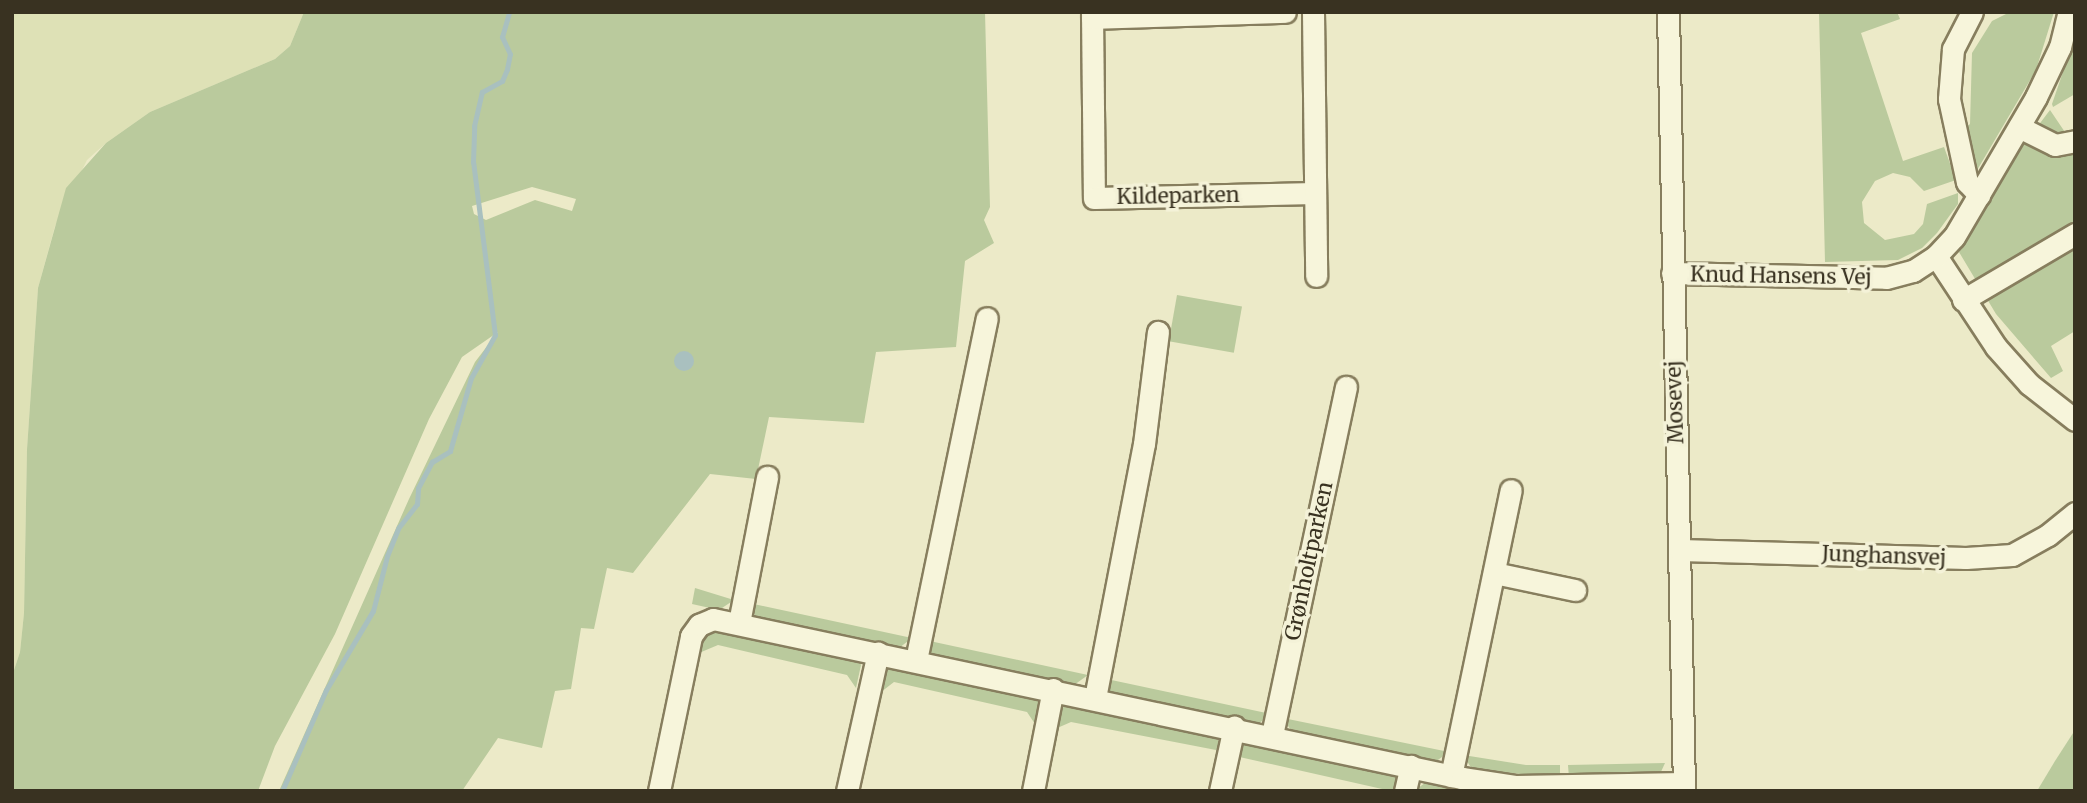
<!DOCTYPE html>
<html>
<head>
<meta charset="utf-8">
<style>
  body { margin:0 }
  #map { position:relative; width:2087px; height:803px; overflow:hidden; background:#eceac8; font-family:Merriweather,serif }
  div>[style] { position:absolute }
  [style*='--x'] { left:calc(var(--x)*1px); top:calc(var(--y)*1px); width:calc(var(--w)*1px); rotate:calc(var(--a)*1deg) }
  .farmland>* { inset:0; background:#dee1b6 }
  .green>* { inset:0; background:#baca9d; transform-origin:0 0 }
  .water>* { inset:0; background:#a9c0bf }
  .round { border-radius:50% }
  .stream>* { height:5px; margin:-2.5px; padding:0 2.5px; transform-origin:2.5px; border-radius:2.5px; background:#a9c0bf }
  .roads { filter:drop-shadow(2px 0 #877e5e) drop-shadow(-2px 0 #877e5e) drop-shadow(0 2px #877e5e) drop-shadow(0 -2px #877e5e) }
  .minor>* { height:21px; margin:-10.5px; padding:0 10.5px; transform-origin:10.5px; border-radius:10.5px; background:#f7f5db }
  span { translate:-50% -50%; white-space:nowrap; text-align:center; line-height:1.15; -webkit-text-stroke:7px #f4f2d8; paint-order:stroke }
  .street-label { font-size:21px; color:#393221 }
  .frame { position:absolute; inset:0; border:14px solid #393221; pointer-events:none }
</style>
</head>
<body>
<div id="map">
  <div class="farmland">
    <div style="clip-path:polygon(12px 12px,304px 12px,290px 46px,275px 59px,150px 112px,106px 143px,87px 160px,55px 226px,38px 288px,27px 449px,24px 613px,20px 652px,12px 676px)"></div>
  </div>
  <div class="green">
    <div style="clip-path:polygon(evenodd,304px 12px,985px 12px,990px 207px,984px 220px,994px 243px,965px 261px,956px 347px,876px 352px,864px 423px,769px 417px,756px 479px,710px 474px,633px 573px,607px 568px,594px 629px,581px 628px,571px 689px,555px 691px,542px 748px,498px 738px,462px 791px,279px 791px,409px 499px,475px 362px,498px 332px,462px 357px,429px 419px,335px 634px,275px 746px,258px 791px,12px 791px,12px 676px,20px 652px,24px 613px,27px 449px,38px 288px,66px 188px,106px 143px,150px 112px,275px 59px,290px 46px,304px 12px,532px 187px,576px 199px,572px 211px,535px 200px,486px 220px,474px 214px,472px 206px,532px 187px)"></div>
    <div style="clip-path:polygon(1819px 12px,1897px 12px,1900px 19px,1861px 33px,1903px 161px,1944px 147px,1956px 180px,1924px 191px,1910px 177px,1893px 173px,1875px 181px,1862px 202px,1864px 223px,1885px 240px,1914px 234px,1923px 224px,1927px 204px,1958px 193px,1958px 204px,1937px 233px,1922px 248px,1898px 260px,1825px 262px)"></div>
    <div style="clip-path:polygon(2010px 12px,2054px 12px,2036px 70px,1973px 177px,1959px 133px,1970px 124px,1972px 53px,1992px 21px)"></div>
    <div style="clip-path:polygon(2075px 37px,2075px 94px,2053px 107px,2052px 104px)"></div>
    <div style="clip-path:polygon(2050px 110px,2075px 147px,2075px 331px,2051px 346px,2063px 371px,2051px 378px,1996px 314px,1959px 252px,2016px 155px)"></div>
    <div style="left:1177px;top:295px;width:66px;height:47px;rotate:10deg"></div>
    <div style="clip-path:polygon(695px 588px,734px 600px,719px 610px,692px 604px)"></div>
    <div style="clip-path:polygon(749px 603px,912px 638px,899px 648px,756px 618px)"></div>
    <div style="clip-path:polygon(720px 628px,858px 657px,861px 665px,856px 688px,847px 675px,718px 645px,699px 653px,702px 635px)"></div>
    <div style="clip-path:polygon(925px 640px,1088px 675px,1074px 685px,933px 656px)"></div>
    <div style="clip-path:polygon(891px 664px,1035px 695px,1039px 702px,1035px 724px,1027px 712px,894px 682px,881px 692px,877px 689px,880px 674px)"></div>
    <div style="clip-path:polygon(1102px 678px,1271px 714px,1258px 724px,1110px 693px)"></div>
    <div style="clip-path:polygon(1072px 702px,1216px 734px,1220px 746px,1216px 750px,1071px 722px,1055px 729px,1059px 710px)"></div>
    <div style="clip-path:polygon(1283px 718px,1449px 752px,1435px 762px,1292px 732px)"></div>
    <div style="clip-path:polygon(2075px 730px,2075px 791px,2037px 791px,2055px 761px)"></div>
    <div style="clip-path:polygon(1248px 740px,1393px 770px,1401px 784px,1399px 791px,1391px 791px,1235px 756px,1236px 749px)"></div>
    <div style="clip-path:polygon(1463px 755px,1526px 765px,1560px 765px,1560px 778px,1472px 769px)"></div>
    <div style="clip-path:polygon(1665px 763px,1660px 774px,1569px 778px,1568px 765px)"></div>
    <div style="clip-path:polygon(1429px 780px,1494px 791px,1414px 791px)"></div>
  </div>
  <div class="water">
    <div class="round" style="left:674px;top:351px;width:20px;height:20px"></div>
  </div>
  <div class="stream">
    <div style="--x:282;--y:791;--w:110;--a:-66.5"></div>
    <div style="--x:326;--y:690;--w:92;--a:-59.3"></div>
    <div style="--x:373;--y:611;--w:57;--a:-75.7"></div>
    <div style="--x:387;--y:556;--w:31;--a:-68"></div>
    <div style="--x:399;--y:527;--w:29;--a:-52"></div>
    <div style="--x:417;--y:504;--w:16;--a:-86"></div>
    <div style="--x:418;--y:488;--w:30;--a:-62"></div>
    <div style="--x:432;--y:462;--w:21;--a:-31"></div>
    <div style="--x:450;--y:451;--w:76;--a:-74"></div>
    <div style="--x:471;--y:378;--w:49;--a:-60.8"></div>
    <div style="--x:495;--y:335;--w:174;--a:-97.2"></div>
    <div style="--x:473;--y:162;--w:36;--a:-88"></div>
    <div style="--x:474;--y:126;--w:35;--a:-77"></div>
    <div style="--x:482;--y:92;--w:23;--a:-29"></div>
    <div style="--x:502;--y:81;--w:13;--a:-67"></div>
    <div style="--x:507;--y:69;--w:15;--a:-79"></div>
    <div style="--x:510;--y:54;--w:19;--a:-115"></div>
    <div style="--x:502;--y:37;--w:26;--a:-74"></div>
  </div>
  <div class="roads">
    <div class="minor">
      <div style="--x:1092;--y:12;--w:186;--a:89.4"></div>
      <div style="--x:1094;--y:198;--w:221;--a:-1.3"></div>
      <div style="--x:1313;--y:12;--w:264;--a:89.3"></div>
      <div style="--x:1668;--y:12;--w:779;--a:88.82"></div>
      <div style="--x:1972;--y:12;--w:42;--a:117.2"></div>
      <div style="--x:1953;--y:49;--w:50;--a:94.6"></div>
      <div style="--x:1949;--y:99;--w:85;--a:77.8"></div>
      <div style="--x:1967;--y:182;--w:18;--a:47"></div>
      <div style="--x:1092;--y:18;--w:193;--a:-1.8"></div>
      <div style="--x:2019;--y:127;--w:40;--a:26.6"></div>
      <div style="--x:2055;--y:145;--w:20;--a:-11"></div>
      <div style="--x:1936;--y:256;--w:109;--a:56.6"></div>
      <div style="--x:1996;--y:347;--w:50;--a:48.3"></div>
      <div style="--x:2029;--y:384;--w:58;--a:38"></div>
      <div style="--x:1672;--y:273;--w:214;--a:1.3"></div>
      <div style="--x:1886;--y:278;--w:28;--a:-15"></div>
      <div style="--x:1913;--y:271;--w:27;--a:-33"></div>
      <div style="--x:1936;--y:256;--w:26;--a:-47"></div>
      <div style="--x:1954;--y:237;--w:162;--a:-59.6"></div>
      <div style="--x:2036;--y:97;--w:55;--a:-64.4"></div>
      <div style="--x:2060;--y:47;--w:36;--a:-76"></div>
      <div style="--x:1963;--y:300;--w:130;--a:-30.5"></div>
      <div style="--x:1680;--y:550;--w:286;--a:1.6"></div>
      <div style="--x:1966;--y:558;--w:46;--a:-3.7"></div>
      <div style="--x:2012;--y:555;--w:41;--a:-29.1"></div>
      <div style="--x:2048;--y:535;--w:35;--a:-39"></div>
      <div style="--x:1494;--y:573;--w:83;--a:11.9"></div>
      <div style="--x:739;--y:623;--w:149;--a:-79.1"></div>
      <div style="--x:916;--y:660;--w:349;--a:-78.3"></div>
      <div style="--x:1095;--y:698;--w:259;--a:-79.1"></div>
      <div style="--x:1144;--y:444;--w:113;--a:-82.9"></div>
      <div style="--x:1272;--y:735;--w:356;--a:-78"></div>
      <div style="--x:1451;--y:776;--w:292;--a:-78.2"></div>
      <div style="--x:659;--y:791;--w:158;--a:-78.3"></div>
      <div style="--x:691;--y:636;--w:14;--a:-54"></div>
      <div style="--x:699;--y:625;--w:15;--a:-23"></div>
      <div style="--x:713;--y:619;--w:766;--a:11.99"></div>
      <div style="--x:1462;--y:778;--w:55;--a:8.4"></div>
      <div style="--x:1516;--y:786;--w:168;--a:-1"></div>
      <div style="--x:847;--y:791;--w:142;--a:-77.4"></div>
      <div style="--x:1033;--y:791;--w:104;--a:-78.9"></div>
      <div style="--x:1220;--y:791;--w:66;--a:-77.7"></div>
      <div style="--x:1405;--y:791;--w:26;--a:-77"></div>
    </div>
  </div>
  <div class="street-label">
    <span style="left:1178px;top:196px;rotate:-1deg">Kildeparken</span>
    <span style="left:1781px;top:276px;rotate:1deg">Knud Hansens Vej</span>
    <span style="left:1675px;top:402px;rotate:-92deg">Mosevej</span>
    <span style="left:1884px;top:556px;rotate:2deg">Junghansvej</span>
    <span style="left:1309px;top:561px;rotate:-78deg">Grønholtparken</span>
  </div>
  <div class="frame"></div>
</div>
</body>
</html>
